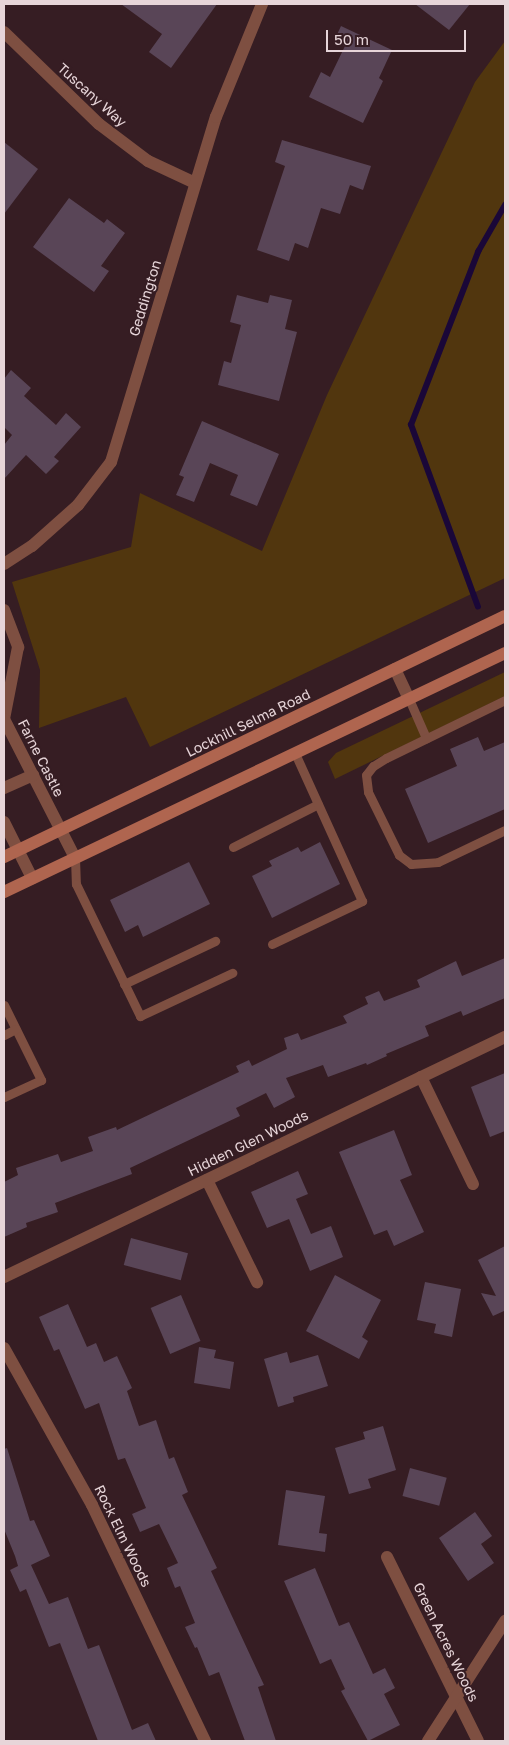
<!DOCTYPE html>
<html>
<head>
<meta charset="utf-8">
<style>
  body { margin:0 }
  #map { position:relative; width:509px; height:1745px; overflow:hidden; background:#361d23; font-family:"Golos Text",sans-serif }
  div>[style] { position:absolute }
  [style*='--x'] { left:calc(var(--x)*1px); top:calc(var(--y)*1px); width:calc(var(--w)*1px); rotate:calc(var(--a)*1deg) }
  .green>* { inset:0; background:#51360e }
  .stream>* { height:5.5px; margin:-2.75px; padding:0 2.75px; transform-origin:2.75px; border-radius:2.75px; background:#1a0738 }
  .building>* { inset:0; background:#594557; transform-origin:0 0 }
  .lane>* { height:9px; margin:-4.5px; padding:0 4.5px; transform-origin:4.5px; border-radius:4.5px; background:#7e4f41 }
  .street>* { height:12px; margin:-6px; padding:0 6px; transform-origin:6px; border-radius:6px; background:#7e4f41 }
  .secondary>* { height:12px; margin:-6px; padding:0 6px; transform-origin:6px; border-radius:6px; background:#af654f }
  span { translate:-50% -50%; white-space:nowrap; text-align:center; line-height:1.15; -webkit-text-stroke:4px #361d23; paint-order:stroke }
  .street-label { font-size:14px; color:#e7d5d9 }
  .frame { position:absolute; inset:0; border:5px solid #e7d5d9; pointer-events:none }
  .scale { position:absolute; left:326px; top:30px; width:140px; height:22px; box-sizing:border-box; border:2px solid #e7d5d9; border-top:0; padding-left:6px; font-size:15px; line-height:18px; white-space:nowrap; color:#e7d5d9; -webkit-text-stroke:4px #361d23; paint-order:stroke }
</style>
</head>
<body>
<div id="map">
  <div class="green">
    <div style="clip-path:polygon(505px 41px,505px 578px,150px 747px,126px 697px,39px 728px,40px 670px,12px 582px,131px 547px,140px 493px,262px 551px,327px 395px,475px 82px)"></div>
    <div style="clip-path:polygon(505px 672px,505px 696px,335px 779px,328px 762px,336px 753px)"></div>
  </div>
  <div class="stream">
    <div style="--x:478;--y:607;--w:194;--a:-110.2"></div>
    <div style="--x:411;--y:425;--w:186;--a:-68.8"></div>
    <div style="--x:478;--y:252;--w:54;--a:-60.1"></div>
  </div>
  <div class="building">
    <div style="clip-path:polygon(121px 4px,217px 4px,171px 68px,149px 52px,162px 34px)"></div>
    <div style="clip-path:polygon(415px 4px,470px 4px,449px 30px)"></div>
    <div style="clip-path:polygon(341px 26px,392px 50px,379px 78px,383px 81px,363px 123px,309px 97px,321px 72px,330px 77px,345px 46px,334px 41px)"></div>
    <div style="clip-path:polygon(282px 140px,371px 166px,363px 190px,350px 185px,340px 214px,321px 208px,308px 248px,295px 243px,289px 261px,257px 250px,285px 166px,275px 162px)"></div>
    <div style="clip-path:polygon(4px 142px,38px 169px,4px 214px)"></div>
    <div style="clip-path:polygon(69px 198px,104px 223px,107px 219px,125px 233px,101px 266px,109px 271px,94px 292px,33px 247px)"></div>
    <div style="clip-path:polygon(237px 295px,268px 303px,270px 295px,292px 300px,285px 329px,297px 332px,279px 401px,218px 385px,224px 361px,231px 363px,241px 325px,230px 322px)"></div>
    <div style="clip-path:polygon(11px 370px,31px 388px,24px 396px,56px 425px,66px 413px,81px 427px,54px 457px,59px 461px,46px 474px,26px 455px,4px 479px,4px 445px,12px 435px,4px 427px,4px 379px)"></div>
    <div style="clip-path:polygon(202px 421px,279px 454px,257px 506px,230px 495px,238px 475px,210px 463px,194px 502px,176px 495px,184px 477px,179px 475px)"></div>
    <div style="clip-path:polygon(478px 737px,484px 751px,505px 742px,505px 809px,428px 843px,405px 789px,457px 766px,450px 749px)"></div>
    <div style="clip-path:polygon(320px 842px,340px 884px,272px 918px,252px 876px,272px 866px,269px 861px,298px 847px,301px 852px)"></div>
    <div style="clip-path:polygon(189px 862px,210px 904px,143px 937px,138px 925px,125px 932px,110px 900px)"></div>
    <div style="clip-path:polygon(505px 958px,505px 998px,463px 1016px,461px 1011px,425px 1026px,429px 1036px,386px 1054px,387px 1056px,367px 1065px,366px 1063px,328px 1077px,323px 1065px,286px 1078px,295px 1097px,274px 1108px,266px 1093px,236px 1108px,240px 1116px,130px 1168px,132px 1174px,55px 1203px,58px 1212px,26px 1223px,27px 1227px,4px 1237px,4px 1182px,18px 1175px,16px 1168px,58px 1154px,61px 1162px,93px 1151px,88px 1137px,116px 1127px,117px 1130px,239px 1072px,236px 1066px,249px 1060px,252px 1066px,287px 1049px,284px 1038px,298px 1033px,301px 1040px,347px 1023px,343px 1016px,368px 1004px,365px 997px,379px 991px,384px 1001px,420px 987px,417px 980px,456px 961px,462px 976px)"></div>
    <div style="clip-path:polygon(505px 1073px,505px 1131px,490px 1137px,471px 1087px)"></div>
    <div style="clip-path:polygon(394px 1130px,412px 1175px,400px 1180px,424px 1232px,394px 1246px,387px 1230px,374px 1235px,339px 1152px)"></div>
    <div style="clip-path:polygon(298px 1171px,308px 1194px,296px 1199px,311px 1234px,331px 1226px,343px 1257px,310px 1271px,289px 1219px,267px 1228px,251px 1192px)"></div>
    <div style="left:131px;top:1238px;width:59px;height:28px;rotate:15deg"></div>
    <div style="clip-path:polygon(505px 1246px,505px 1314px,504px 1311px,493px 1316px,481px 1293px,496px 1296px,478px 1260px)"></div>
    <div style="clip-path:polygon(335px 1275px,381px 1300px,362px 1337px,368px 1341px,359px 1359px,306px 1331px)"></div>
    <div style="clip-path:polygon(425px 1282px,461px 1289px,452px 1337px,434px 1333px,436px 1324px,417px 1320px)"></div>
    <div style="left:181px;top:1295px;width:50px;height:33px;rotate:67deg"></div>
    <div style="clip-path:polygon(68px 1304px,87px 1347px,96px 1343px,104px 1362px,117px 1356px,132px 1388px,127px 1391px,139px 1426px,156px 1420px,169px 1459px,174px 1457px,188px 1492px,182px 1495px,217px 1568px,211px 1571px,264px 1685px,258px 1687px,276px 1741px,245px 1741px,219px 1672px,209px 1676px,197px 1647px,195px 1648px,185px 1627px,195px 1623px,180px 1586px,175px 1588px,167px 1568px,178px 1563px,159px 1524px,140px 1532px,132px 1514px,146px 1508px,125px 1458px,118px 1460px,99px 1403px,85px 1409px,59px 1349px,54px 1351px,39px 1317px)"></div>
    <div style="clip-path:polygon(199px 1347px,216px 1350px,214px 1358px,234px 1362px,230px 1389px,194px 1383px)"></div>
    <div style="clip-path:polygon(287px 1352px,290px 1363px,318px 1355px,328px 1386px,293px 1397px,294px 1402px,278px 1407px,264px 1359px)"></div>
    <div style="clip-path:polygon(383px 1426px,396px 1470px,368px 1479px,371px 1488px,349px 1494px,335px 1448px,365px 1439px,363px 1432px)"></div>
    <div style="clip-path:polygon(7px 1448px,30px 1521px,34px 1520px,50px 1556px,31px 1565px,49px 1604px,68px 1597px,88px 1649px,99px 1645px,132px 1730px,148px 1723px,156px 1741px,98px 1741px,60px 1643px,49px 1647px,26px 1589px,20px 1592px,10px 1570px,18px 1566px,15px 1556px,4px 1529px,4px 1449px)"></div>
    <div style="left:410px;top:1468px;width:38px;height:29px;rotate:15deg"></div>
    <div style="clip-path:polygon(286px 1490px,325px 1496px,319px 1533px,327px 1534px,325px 1552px,278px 1545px)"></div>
    <div style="clip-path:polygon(475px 1512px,492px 1536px,481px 1544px,494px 1563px,468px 1581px,439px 1538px)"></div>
    <div style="clip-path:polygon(315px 1568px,339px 1626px,349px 1622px,373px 1674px,385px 1668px,395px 1688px,384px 1694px,400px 1725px,368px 1741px,341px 1691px,345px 1689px,331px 1659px,320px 1664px,284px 1581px)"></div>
  </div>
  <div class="lane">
    <div style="--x:409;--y:699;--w:43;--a:66.4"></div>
    <div style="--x:505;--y:700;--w:132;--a:154"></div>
    <div style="--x:386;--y:758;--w:15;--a:148"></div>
    <div style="--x:373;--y:766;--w:11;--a:128"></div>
    <div style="--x:366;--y:775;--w:17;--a:83"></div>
    <div style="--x:368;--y:792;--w:70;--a:63.8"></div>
    <div style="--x:399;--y:855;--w:15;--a:37"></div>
    <div style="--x:411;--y:864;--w:27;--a:-4"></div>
    <div style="--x:438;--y:862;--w:74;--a:-25.5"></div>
    <div style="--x:233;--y:847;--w:95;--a:-26.8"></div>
    <div style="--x:75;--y:858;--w:26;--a:88"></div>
    <div style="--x:76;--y:884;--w:147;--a:64.1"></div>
    <div style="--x:140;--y:1016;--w:102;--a:-25.1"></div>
    <div style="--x:272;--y:944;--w:100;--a:-25.5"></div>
    <div style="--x:362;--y:901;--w:162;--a:-114.4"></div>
    <div style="--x:124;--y:984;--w:101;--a:-25.3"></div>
    <div style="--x:4;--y:1005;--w:84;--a:63.7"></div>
    <div style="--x:41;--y:1080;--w:41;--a:155.3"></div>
    <div style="--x:4;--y:1035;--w:13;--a:-27"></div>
  </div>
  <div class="street">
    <div style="--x:4;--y:32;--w:132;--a:44.1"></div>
    <div style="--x:99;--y:124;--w:61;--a:37.1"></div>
    <div style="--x:148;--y:161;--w:52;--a:25.1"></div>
    <div style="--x:4;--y:564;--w:33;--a:-33"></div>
    <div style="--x:32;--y:546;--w:62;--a:-41.7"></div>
    <div style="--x:78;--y:505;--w:54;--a:-52.5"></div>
    <div style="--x:111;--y:462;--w:361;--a:-73.1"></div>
    <div style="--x:216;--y:117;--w:122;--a:-67.8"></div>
    <div style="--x:4;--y:610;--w:40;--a:69"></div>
    <div style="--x:18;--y:647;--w:73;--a:101"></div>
    <div style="--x:4;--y:719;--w:156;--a:62.9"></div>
    <div style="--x:395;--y:669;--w:33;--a:65"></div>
    <div style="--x:4;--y:788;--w:32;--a:-24"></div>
    <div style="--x:4;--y:822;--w:63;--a:63.4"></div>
    <div style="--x:421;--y:1077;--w:119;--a:64.1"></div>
    <div style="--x:207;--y:1180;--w:114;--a:63.9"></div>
    <div style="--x:4;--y:1277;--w:556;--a:-25.6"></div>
    <div style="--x:4;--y:1348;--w:180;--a:60.7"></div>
    <div style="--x:92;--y:1505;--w:262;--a:64.4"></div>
    <div style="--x:387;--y:1557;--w:205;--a:63.7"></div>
    <div style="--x:428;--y:1741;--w:143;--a:-57.3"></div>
  </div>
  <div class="secondary">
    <div style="--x:4;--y:857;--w:556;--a:-25.69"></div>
    <div style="--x:4;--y:892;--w:555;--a:-25.5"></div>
  </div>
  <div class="street-label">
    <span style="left:92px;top:95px;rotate:42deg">Tuscany Way</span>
    <span style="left:145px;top:298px;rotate:-73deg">Geddington</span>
    <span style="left:248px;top:723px;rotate:-26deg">Lockhill Selma Road</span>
    <span style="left:41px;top:758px;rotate:63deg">Farne Castle</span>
    <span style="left:248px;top:1143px;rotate:-26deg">Hidden Glen Woods</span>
    <span style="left:123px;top:1536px;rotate:64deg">Rock Elm Woods</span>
    <span style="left:446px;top:1642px;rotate:64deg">Green Acres Woods</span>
  </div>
  <div class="frame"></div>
  <div class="scale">50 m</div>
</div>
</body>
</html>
